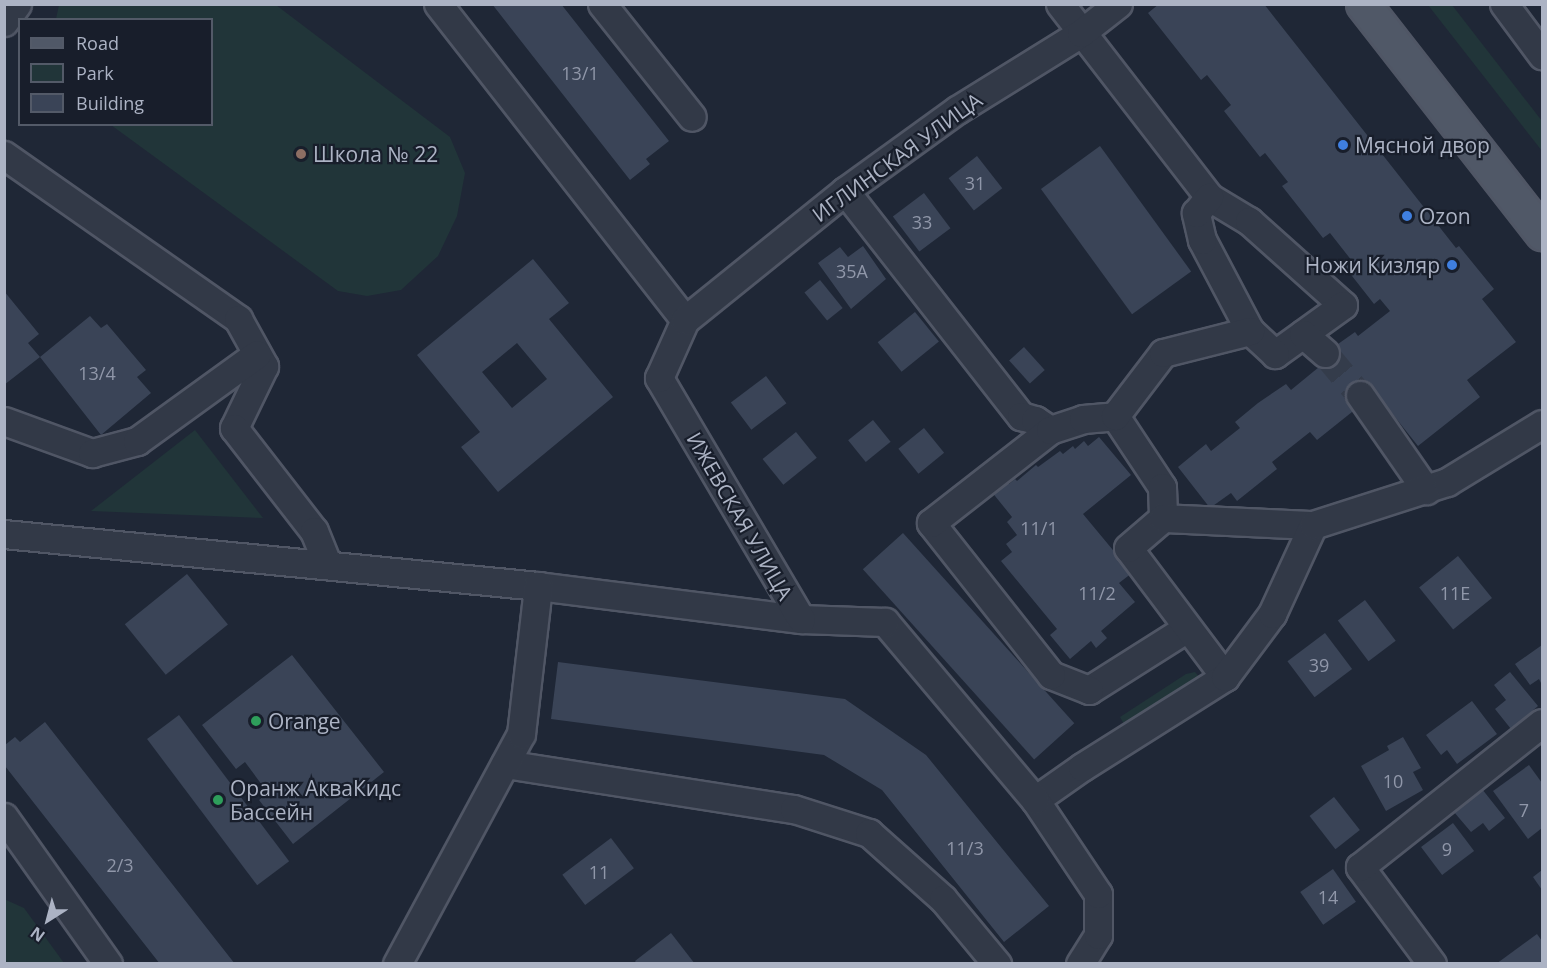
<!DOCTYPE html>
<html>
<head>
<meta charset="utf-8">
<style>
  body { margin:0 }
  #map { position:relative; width:1547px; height:968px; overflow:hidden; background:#1f2736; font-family:"Open Sans",sans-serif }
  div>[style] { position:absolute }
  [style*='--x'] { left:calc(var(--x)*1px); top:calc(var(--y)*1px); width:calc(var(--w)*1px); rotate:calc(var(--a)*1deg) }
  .green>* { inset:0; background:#213539 }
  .building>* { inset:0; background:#3a4457; transform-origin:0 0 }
  .minor-tunnel>* { height:27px; margin-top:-13.5px; transform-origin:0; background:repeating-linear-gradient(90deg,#343c4b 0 27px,transparent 0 41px) }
  .roads { filter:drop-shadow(2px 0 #505665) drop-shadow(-2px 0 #505665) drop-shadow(0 2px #505665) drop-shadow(0 -2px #505665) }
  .minor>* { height:27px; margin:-13.5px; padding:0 13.5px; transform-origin:13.5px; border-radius:13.5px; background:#323947 }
  .major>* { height:33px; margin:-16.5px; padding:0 16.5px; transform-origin:16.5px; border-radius:16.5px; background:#505867 }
  .dots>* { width:16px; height:16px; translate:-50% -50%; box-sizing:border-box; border:3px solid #181e2b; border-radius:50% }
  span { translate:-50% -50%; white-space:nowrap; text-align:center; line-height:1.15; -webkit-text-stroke:4.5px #181e2b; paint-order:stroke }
  .number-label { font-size:18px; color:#9097a9 }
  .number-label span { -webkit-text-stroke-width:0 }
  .poi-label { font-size:21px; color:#acb3c4 }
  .left { translate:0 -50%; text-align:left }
  .right { translate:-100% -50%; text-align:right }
  .street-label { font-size:21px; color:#acb3c4 }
  .frame { position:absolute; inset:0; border:6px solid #acb3c4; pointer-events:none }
  .legend { position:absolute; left:18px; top:18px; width:195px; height:108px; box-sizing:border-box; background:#181e2b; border:2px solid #535a68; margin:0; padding:8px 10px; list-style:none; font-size:18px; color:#acb3c4 }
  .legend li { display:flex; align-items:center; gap:12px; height:30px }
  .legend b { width:30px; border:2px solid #535a68 }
  .north { position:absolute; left:18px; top:890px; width:60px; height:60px; -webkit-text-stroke:4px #181e2b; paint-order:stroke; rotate:216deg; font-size:16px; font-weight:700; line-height:24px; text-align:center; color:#acb3c4 }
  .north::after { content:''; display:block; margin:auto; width:21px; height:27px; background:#acb3c4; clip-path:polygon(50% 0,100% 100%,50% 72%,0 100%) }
</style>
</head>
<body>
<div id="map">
  <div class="green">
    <div style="clip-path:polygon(59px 5px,276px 5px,450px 137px,465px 173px,457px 216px,438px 256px,401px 290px,367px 296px,338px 291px,111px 125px,212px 124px,212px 20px,56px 19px)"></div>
    <div style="clip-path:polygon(1428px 5px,1452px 5px,1542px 121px,1542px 151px)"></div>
    <div style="clip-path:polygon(195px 430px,263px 518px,91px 511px)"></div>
    <div style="clip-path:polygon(1195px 672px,1201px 679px,1127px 730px,1120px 717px,1186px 674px)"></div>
    <div style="clip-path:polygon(4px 899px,24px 908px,64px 963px,5px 963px)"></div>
  </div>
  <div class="building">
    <div style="clip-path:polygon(492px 4px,561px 4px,669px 141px,646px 159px,650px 164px,630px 180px)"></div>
    <div style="clip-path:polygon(1159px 4px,1264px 4px,1456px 248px,1459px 246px,1494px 289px,1482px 299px,1516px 342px,1467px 380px,1480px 397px,1418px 446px,1371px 387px,1352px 401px,1357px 408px,1317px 440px,1310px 432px,1272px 462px,1277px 469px,1237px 501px,1231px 493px,1210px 508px,1178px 467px,1206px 444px,1211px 451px,1240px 428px,1235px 422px,1258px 403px,1286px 384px,1291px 390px,1319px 367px,1314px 361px,1355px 332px,1358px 336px,1390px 311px,1380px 299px,1374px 304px,1345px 267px,1352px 261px,1330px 233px,1323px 238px,1282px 186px,1288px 182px,1265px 153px,1260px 157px,1224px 111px,1231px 105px,1207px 75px,1201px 80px,1148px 13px)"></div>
    <div style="left:1100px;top:146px;width:155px;height:73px;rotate:54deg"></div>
    <div style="left:977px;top:156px;width:41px;height:36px;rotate:52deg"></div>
    <div style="left:924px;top:193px;width:44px;height:39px;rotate:53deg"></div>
    <div style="clip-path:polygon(863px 246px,886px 279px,851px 309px,818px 263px,840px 247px,848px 257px)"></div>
    <div style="clip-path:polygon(evenodd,533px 259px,569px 303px,549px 319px,613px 397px,498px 492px,461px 447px,480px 432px,417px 355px,533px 259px,517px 343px,547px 379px,512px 408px,482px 372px,517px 343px)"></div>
    <div style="left:820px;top:280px;width:36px;height:20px;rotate:51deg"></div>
    <div style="clip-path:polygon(4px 291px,39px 334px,28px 343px,40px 357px,4px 385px)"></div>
    <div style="left:915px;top:312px;width:38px;height:48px;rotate:51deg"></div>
    <div style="clip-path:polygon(90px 316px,101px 328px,107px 324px,146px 370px,137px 377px,151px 393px,101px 435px,40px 357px)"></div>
    <div style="left:1024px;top:347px;width:31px;height:20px;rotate:48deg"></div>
    <div style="left:766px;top:376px;width:34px;height:44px;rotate:53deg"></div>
    <div style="left:873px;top:420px;width:28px;height:32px;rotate:51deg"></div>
    <div style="left:924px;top:428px;width:32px;height:33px;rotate:51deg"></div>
    <div style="left:796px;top:432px;width:33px;height:43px;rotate:51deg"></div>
    <div style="clip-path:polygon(1099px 437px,1131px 475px,1083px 514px,1132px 573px,1119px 583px,1135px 602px,1101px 631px,1107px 638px,1096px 648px,1091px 641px,1070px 659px,1050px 635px,1057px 629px,1001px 561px,1012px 552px,1006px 544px,1017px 535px,1007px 522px,1012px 517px,991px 491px,1005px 479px,1009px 484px,1015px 479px,1017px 481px,1036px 465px,1038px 467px,1060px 451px,1063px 454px,1073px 446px,1075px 449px,1084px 441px,1088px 446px)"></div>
    <div style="left:903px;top:533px;width:256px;height:54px;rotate:48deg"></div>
    <div style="left:1458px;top:556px;width:54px;height:50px;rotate:51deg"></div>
    <div style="left:187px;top:574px;width:65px;height:80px;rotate:51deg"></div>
    <div style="left:1365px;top:600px;width:51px;height:34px;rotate:53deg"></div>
    <div style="left:1325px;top:633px;width:45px;height:47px;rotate:53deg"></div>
    <div style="clip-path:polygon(1542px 645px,1542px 685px,1539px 679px,1530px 685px,1515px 664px)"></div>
    <div style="clip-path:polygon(292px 655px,384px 772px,293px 844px,259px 800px,268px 793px,245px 762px,236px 769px,202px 725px)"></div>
    <div style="clip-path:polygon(558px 662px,845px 699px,926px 755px,1049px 906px,1004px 942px,882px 790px,824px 755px,551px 719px)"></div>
    <div style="clip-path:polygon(1510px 672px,1538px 706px,1511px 729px,1495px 709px,1506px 700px,1494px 685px)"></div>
    <div style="clip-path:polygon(1472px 701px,1497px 734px,1457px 764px,1447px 750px,1441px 755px,1426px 735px)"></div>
    <div style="left:179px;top:715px;width:183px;height:40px;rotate:53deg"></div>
    <div style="clip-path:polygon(45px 722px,235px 964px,160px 964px,5px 766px,5px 745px,15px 737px,20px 742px)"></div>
    <div style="clip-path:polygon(1403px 737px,1421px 768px,1413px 772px,1423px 790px,1386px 811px,1361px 766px,1389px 750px,1387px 746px)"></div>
    <div style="clip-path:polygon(1529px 765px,1542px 783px,1542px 828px,1528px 839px,1493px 791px)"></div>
    <div style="clip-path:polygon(1482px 789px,1505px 818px,1489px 831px,1483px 823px,1471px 832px,1454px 812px)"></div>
    <div style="left:1334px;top:797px;width:42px;height:31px;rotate:52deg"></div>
    <div style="left:1453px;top:823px;width:35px;height:40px;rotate:53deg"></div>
    <div style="left:611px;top:838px;width:38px;height:61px;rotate:53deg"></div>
    <div style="left:1333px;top:869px;width:40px;height:40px;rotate:55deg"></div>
    <div style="clip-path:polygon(1542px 870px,1542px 890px,1533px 877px)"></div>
    <div style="clip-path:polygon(671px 933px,695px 964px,637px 964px,635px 961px)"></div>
    <div style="clip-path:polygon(1537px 934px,1542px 941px,1542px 964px,1496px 964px)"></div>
  </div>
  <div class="minor-tunnel">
    <div style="--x:1325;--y:353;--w:55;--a:50.2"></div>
  </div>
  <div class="roads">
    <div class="minor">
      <div style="--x:438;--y:4;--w:401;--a:52"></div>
      <div style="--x:602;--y:4;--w:144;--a:51.5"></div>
      <div style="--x:1060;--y:4;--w:244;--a:52.3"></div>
      <div style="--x:1209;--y:197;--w:47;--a:31"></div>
      <div style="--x:1249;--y:221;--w:126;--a:41.8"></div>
      <div style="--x:1343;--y:305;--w:84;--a:144.2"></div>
      <div style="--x:1275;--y:354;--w:34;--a:-137"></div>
      <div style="--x:1250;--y:331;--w:103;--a:-117.8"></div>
      <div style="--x:1202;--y:240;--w:28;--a:-103"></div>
      <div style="--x:1196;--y:213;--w:21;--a:-51"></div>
      <div style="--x:1504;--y:4;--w:64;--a:53.3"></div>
      <div style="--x:4;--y:22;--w:22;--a:-54"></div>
      <div style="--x:4;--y:155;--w:286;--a:35"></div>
      <div style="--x:238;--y:319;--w:54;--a:61"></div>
      <div style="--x:264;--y:366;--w:69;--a:115.8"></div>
      <div style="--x:234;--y:428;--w:130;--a:52.2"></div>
      <div style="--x:314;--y:531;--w:37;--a:68"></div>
      <div style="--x:845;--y:191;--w:286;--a:52"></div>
      <div style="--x:1021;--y:416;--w:15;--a:16"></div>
      <div style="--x:1035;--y:420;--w:18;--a:34"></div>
      <div style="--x:1303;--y:334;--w:29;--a:41"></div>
      <div style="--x:1360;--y:395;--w:116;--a:55.2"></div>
      <div style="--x:1115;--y:416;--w:85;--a:56.5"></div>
      <div style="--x:1162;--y:487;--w:31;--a:88"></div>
      <div style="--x:4;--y:421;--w:94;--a:20"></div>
      <div style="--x:92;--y:453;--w:47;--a:-14.9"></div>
      <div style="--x:137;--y:441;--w:148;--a:-35.9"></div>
      <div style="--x:4;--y:534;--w:537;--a:5.56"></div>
      <div style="--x:538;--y:586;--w:265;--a:7.2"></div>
      <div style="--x:1187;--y:628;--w:116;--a:147.7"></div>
      <div style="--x:1089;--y:690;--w:41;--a:-158.5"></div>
      <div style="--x:1051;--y:675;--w:194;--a:-128.3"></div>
      <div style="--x:931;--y:523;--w:151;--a:-38"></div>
      <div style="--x:1050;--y:430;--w:35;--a:-18"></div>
      <div style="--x:1083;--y:419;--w:32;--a:-5"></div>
      <div style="--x:1115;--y:416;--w:79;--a:-52.7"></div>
      <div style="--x:1163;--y:353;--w:90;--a:-14.2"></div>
      <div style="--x:1225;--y:677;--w:161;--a:-126.9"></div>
      <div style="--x:1128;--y:548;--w:46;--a:-40.6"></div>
      <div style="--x:1163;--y:518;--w:150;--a:2.7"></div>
      <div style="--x:505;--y:764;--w:292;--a:8.9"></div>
      <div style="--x:794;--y:809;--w:79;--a:17.7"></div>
      <div style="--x:869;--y:833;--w:99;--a:41.7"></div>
      <div style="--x:943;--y:899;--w:85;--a:50.3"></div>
      <div style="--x:1035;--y:800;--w:57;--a:-35.1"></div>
      <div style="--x:1082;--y:767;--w:169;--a:-32.2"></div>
      <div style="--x:1225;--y:677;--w:79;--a:-53.3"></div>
      <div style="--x:1272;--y:614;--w:98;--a:-65.3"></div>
      <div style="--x:1313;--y:525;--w:141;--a:-17.8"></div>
      <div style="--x:1447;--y:482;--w:111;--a:-31.4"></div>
      <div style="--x:4;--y:817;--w:180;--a:54.7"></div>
      <div style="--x:397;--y:964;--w:261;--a:-61.7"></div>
      <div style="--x:521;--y:734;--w:149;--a:-83.4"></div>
      <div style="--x:1080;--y:964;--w:34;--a:-58"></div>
      <div style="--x:1098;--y:935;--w:41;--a:-90"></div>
      <div style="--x:1098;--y:894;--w:113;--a:-123.8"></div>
      <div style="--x:1035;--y:800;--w:233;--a:-130.1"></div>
      <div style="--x:885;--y:622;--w:84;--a:-178"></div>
      <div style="--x:801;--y:619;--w:280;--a:-120.5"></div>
      <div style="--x:659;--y:378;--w:64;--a:-65.9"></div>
      <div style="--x:685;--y:320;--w:206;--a:-38.9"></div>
      <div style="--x:845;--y:191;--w:138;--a:-35.9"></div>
      <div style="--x:957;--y:110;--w:146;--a:-31.8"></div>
      <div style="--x:1081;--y:33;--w:47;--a:-38.1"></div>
      <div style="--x:1432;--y:964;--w:121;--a:-126.6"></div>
      <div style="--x:1360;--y:867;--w:232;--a:-38.4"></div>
    </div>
    <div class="major">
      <div style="--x:1363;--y:4;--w:291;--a:52"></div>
    </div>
  </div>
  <div class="dots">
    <div style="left:1343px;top:145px;background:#3f7fe0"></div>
    <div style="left:301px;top:154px;background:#8d6e63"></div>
    <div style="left:1407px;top:216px;background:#3f7fe0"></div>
    <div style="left:1452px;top:265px;background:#3f7fe0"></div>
    <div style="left:256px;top:721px;background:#2e9e5b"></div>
    <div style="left:218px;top:800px;background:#2e9e5b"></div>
  </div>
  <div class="number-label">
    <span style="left:580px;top:73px">13/1</span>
    <span style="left:975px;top:183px">31</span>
    <span style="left:922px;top:222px">33</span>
    <span style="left:852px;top:271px">35А</span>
    <span style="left:97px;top:373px">13/4</span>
    <span style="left:1039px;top:528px">11/1</span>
    <span style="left:1097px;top:593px">11/2</span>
    <span style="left:1455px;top:593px">11Е</span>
    <span style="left:1319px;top:665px">39</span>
    <span style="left:1393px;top:781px">10</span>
    <span style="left:1524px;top:810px">7</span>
    <span style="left:965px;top:848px">11/3</span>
    <span style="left:1447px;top:849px">9</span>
    <span style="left:120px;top:865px">2/3</span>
    <span style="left:599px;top:872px">11</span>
    <span style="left:1328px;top:897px">14</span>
  </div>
  <div class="poi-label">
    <span class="left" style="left:1355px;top:145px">Мясной двор</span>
    <span class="left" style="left:313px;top:154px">Школа № 22</span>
    <span class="left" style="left:1419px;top:216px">Ozon</span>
    <span class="right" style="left:1440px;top:265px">Ножи Кизляр</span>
    <span class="left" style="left:268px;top:721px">Orange</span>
    <span class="left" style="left:230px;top:800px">Оранж АкваКидс<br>Бассейн</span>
  </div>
  <div class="street-label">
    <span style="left:897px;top:157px;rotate:-36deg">ИГЛИНСКАЯ УЛИЦА</span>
    <span style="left:740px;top:516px;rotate:60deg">ИЖЕВСКАЯ УЛИЦА</span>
  </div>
  <div class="frame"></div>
  <ul class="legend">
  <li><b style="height:8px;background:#505867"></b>Road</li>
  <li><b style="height:16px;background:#213539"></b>Park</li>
  <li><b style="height:16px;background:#3a4457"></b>Building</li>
  </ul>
  <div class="north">N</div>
</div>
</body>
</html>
